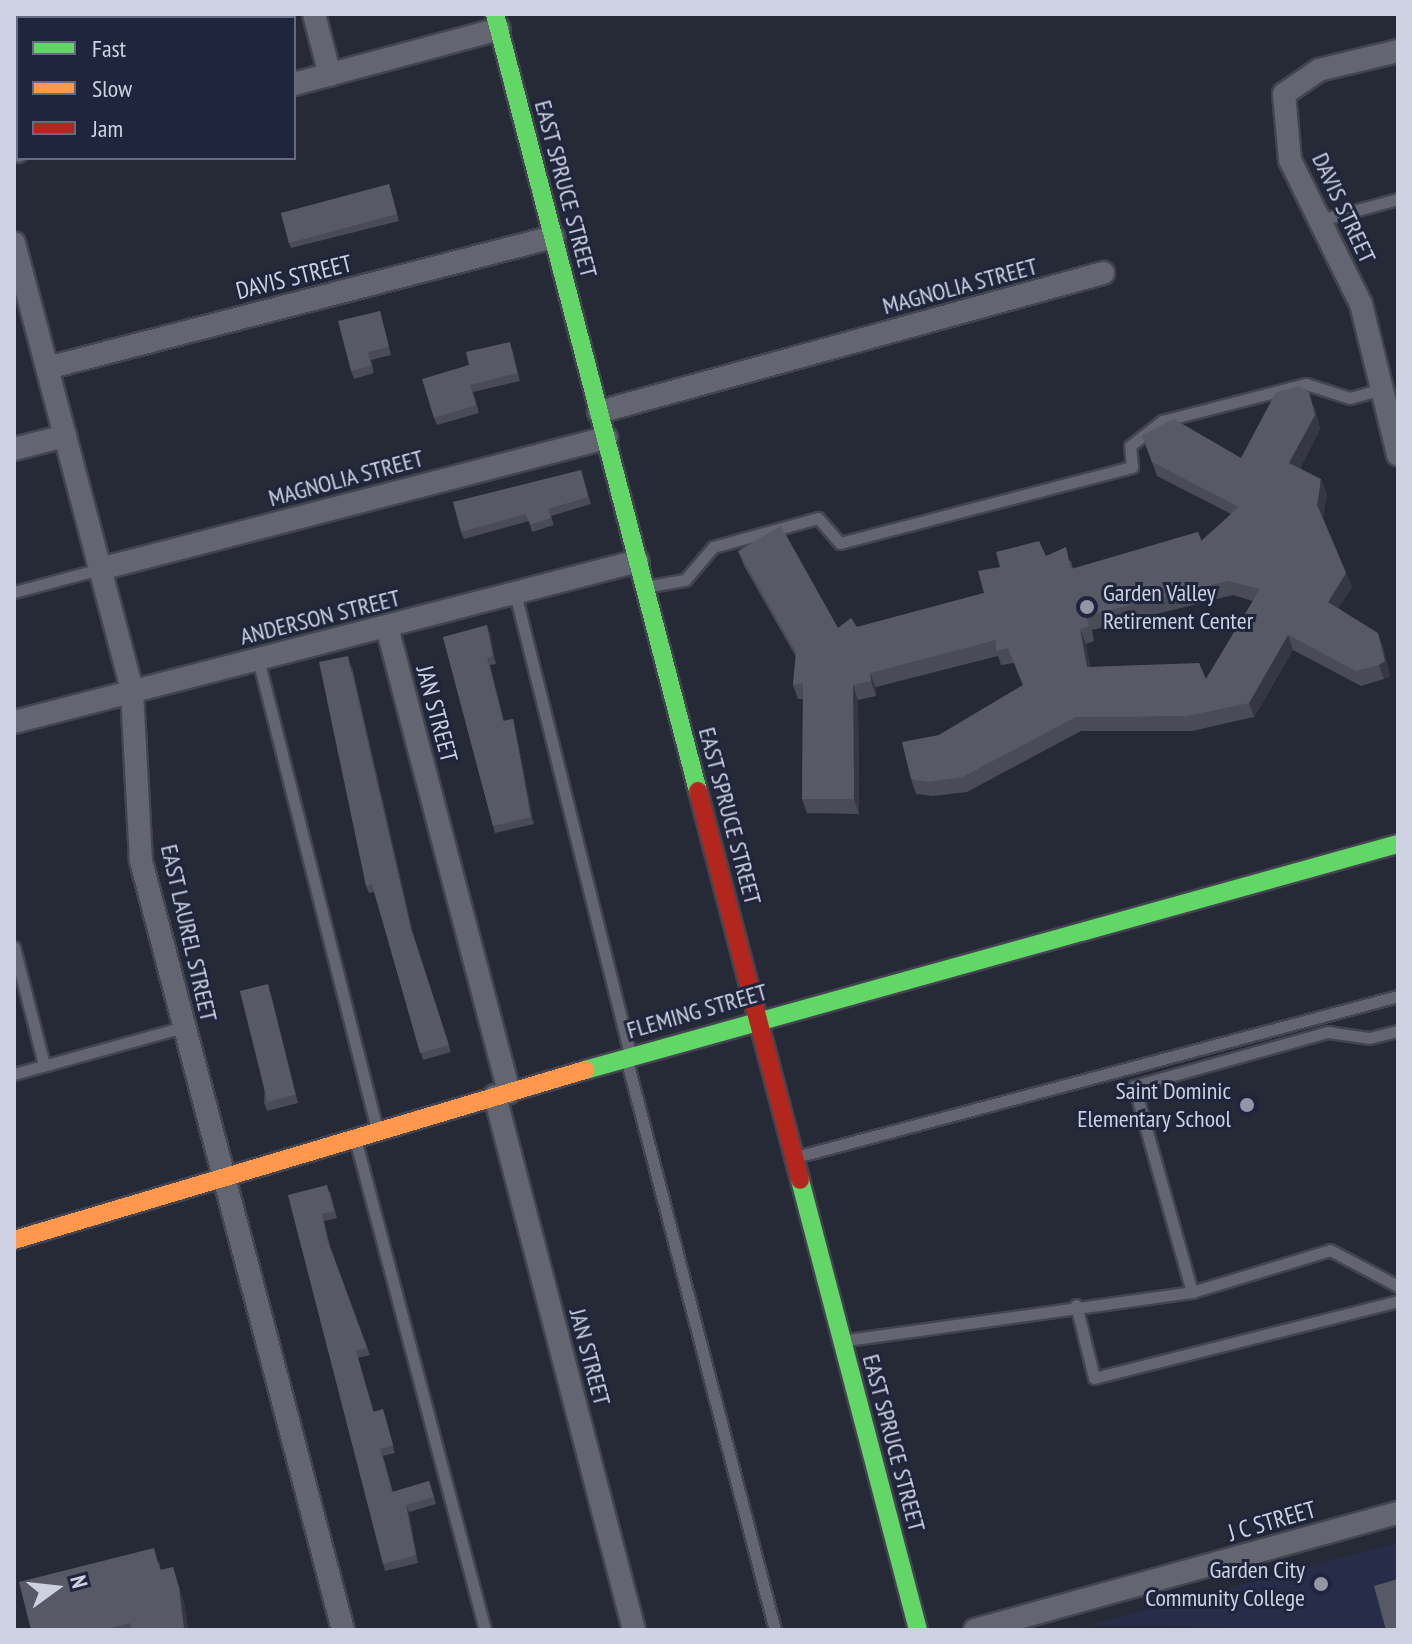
<!DOCTYPE html>
<html>
<head>
<meta charset="utf-8">
<style>
  body { margin:0 }
  #map { position:relative; width:1412px; height:1644px; overflow:hidden; background:#262936; font-family:"PT Sans Narrow",sans-serif }
  div>[style] { position:absolute }
  [style*='--x'] { left:calc(var(--x)*1px); top:calc(var(--y)*1px); width:calc(var(--w)*1px); rotate:calc(var(--a)*1deg) }
  .built>* { inset:0; background:#272d49 }
  .roads { filter:drop-shadow(2px 0 #424550) drop-shadow(-2px 0 #424550) drop-shadow(0 2px #424550) drop-shadow(0 -2px #424550) }
  .lane>* { height:11px; margin:-5.5px; padding:0 5.5px; transform-origin:5.5px; border-radius:5.5px; background:#636571 }
  .street>* { height:22px; margin:-11px; padding:0 11px; transform-origin:11px; border-radius:11px; background:#636571 }
  .fast>* { height:18px; margin:-9px; padding:0 9px; transform-origin:9px; border-radius:9px; background:#63d668 }
  .slow>* { height:18px; margin:-9px; padding:0 9px; transform-origin:9px; border-radius:9px; background:#ff974d }
  .jam>* { height:18px; margin:-9px; padding:0 9px; transform-origin:9px; border-radius:9px; background:#b3261e }
  .wall>* { inset:0; background:#494c57 }
  .shaded-wall>* { inset:0; background:#353844 }
  .building>* { inset:0; background:#575a66; transform-origin:0 0 }
  .dots>* { width:22px; height:22px; translate:-50% -50%; box-sizing:border-box; border:4px solid #1f253d; border-radius:50% }
  span { translate:-50% -50%; white-space:nowrap; text-align:center; line-height:1.15; -webkit-text-stroke:6px #1f253d; paint-order:stroke }
  .street-label { font-size:24px; color:#cdd1e1 }
  .poi-label { font-size:24px; color:#cdd1e1 }
  .left { translate:0 -50%; text-align:left }
  .right { translate:-100% -50%; text-align:right }
  .frame { position:absolute; inset:0; border:16px solid #cdd1e1; pointer-events:none }
  .legend { position:absolute; left:16px; top:16px; width:280px; height:144px; box-sizing:border-box; background:#1f253d; border:2px solid #656a7f; margin:0; padding:10px 14px; list-style:none; font-size:24px; color:#cdd1e1 }
  .legend li { display:flex; align-items:center; gap:16px; height:40px }
  .legend b { width:40px; border:2px solid #656a7f }
  .north { position:absolute; left:16px; top:1548px; width:80px; height:80px; -webkit-text-stroke:6px #1f253d; paint-order:stroke; rotate:75deg; font-size:22px; font-weight:700; line-height:32px; text-align:center; color:#cdd1e1 }
  .north::after { content:''; display:block; margin:auto; width:28px; height:36px; background:#cdd1e1; clip-path:polygon(50% 0,100% 100%,50% 72%,0 100%) }
</style>
</head>
<body>
<div id="map">
  <div class="built">
    <div style="clip-path:polygon(1398px 1543px,1398px 1630px,1090px 1625px)"></div>
  </div>
  <div class="roads">
    <div class="lane">
      <div style="--x:1320;--y:220;--w:81;--a:-15.1"></div>
      <div style="--x:650;--y:586;--w:36;--a:-10"></div>
      <div style="--x:685;--y:580;--w:43;--a:-49.7"></div>
      <div style="--x:713;--y:547;--w:109;--a:-15.4"></div>
      <div style="--x:818;--y:518;--w:33;--a:49"></div>
      <div style="--x:840;--y:543;--w:302;--a:-14.6"></div>
      <div style="--x:1132;--y:467;--w:21;--a:-95"></div>
      <div style="--x:1130;--y:446;--w:41;--a:-38"></div>
      <div style="--x:1162;--y:421;--w:149;--a:-14.4"></div>
      <div style="--x:1306;--y:384;--w:46;--a:17.7"></div>
      <div style="--x:1350;--y:398;--w:32;--a:-16"></div>
      <div style="--x:14;--y:592;--w:89;--a:-15"></div>
      <div style="--x:515;--y:593;--w:475;--a:76"></div>
      <div style="--x:258;--y:659;--w:484;--a:75.8"></div>
      <div style="--x:14;--y:947;--w:122;--a:75.7"></div>
      <div style="--x:627;--y:1061;--w:588;--a:75.42"></div>
      <div style="--x:14;--y:1074;--w:176;--a:-15.5"></div>
      <div style="--x:356;--y:1142;--w:505;--a:75.19"></div>
      <div style="--x:796;--y:1157;--w:623;--a:-14.97"></div>
      <div style="--x:1192;--y:1292;--w:214;--a:-105.7"></div>
      <div style="--x:1134;--y:1086;--w:201;--a:-15.6"></div>
      <div style="--x:1328;--y:1032;--w:41;--a:8.3"></div>
      <div style="--x:1369;--y:1038;--w:30;--a:-14"></div>
      <div style="--x:1076;--y:1305;--w:75;--a:76.1"></div>
      <div style="--x:1094;--y:1378;--w:314;--a:-14.2"></div>
      <div style="--x:847;--y:1340;--w:348;--a:-7.9"></div>
      <div style="--x:1192;--y:1292;--w:144;--a:-16.9"></div>
      <div style="--x:1330;--y:1250;--w:77;--a:27.9"></div>
    </div>
    <div class="street">
      <div style="--x:314;--y:14;--w:63;--a:75.3"></div>
      <div style="--x:1398;--y:51;--w:81;--a:166.5"></div>
      <div style="--x:1319;--y:70;--w:42;--a:145.6"></div>
      <div style="--x:1284;--y:94;--w:66;--a:84.8"></div>
      <div style="--x:1290;--y:160;--w:161;--a:63.8"></div>
      <div style="--x:1361;--y:304;--w:155;--a:76.2"></div>
      <div style="--x:294;--y:84;--w:212;--a:-15"></div>
      <div style="--x:14;--y:150;--w:4;--a:14"></div>
      <div style="--x:14;--y:243;--w:463;--a:75.2"></div>
      <div style="--x:132;--y:691;--w:170;--a:87"></div>
      <div style="--x:141;--y:861;--w:795;--a:75.28"></div>
      <div style="--x:47;--y:368;--w:523;--a:-14.51"></div>
      <div style="--x:599;--y:412;--w:523;--a:-15.42"></div>
      <div style="--x:14;--y:449;--w:53;--a:-14.3"></div>
      <div style="--x:100;--y:569;--w:523;--a:-14.51"></div>
      <div style="--x:387;--y:627;--w:481;--a:75.3"></div>
      <div style="--x:14;--y:722;--w:644;--a:-14.47"></div>
      <div style="--x:495;--y:1096;--w:552;--a:75.41"></div>
      <div style="--x:975;--y:1630;--w:439;--a:-15.5"></div>
    </div>
    <div class="fast">
      <div style="--x:495;--y:14;--w:803;--a:75.36"></div>
      <div style="--x:585;--y:1070;--w:844;--a:-15.54"></div>
      <div style="--x:800;--y:1180;--w:465;--a:75.3"></div>
    </div>
    <div class="slow">
      <div style="--x:14;--y:1240;--w:596;--a:-16.58"></div>
    </div>
    <div class="jam">
      <div style="--x:698;--y:791;--w:402;--a:75.3"></div>
    </div>
  </div>
  <div class="wall">
    <div style="clip-path:polygon(389px 184px,399px 221px,291px 248px,288px 241px)"></div>
    <div style="clip-path:polygon(380px 311px,391px 355px,371px 360px,374px 373px,354px 379px,351px 371px)"></div>
    <div style="clip-path:polygon(512px 349px,520px 381px,473px 392px,479px 413px,437px 425px,434px 418px,469px 365px)"></div>
    <div style="clip-path:polygon(evenodd,1314px 406px,1320px 429px,1300px 468px,1327px 494px,1323px 518px,1352px 587px,1338px 608px,1383px 647px,1390px 676px,1384px 679px,1361px 686px,1293px 650px,1254px 717px,1192px 731px,1081px 731px,967px 792px,933px 796px,916px 794px,911px 779px,939px 735px,1023px 685px,1014px 663px,1001px 665px,998px 656px,876px 687px,876px 696px,858px 700px,859px 814px,807px 813px,802px 799px,803px 699px,798px 699px,793px 685px,796px 657px,744px 566px,738px 551px,838px 628px,857px 627px,984px 593px,1046px 556px,1071px 561px,1073px 569px,1198px 532px,1202px 541px,1231px 514px,1157px 476px,1142px 435px,1241px 458px,1314px 406px,1233px 595px,1253px 601px,1206px 679px,1090px 667px,1086px 644px,1094px 641px,1092px 630px,1233px 595px)"></div>
    <div style="clip-path:polygon(581px 470px,591px 504px,551px 516px,554px 525px,532px 532px,529px 521px,464px 539px,461px 532px)"></div>
    <div style="clip-path:polygon(490px 632px,496px 664px,490px 665px,504px 721px,513px 719px,515px 727px,534px 824px,495px 833px,443px 637px)"></div>
    <div style="clip-path:polygon(351px 663px,414px 936px,451px 1052px,423px 1060px,374px 892px,369px 893px,366px 886px)"></div>
    <div style="clip-path:polygon(270px 991px,298px 1103px,267px 1111px,264px 1103px)"></div>
    <div style="clip-path:polygon(330px 1192px,337px 1218px,324px 1221px,330px 1246px,370px 1355px,358px 1358px,374px 1412px,385px 1416px,395px 1453px,383px 1456px,393px 1492px,429px 1481px,436px 1504px,409px 1512px,418px 1563px,385px 1571px,288px 1195px)"></div>
    <div style="clip-path:polygon(159px 1562px,161px 1570px,173px 1567px,184px 1603px,188px 1630px,31px 1630px)"></div>
  </div>
  <div class="shaded-wall">
    <div style="clip-path:polygon(1309px 392px,1320px 429px,1295px 477px,1289px 463px)"></div>
    <div style="clip-path:polygon(1321px 479px,1327px 494px,1323px 519px,1317px 505px)"></div>
    <div style="clip-path:polygon(1346px 573px,1352px 587px,1333px 616px,1328px 602px)"></div>
    <div style="clip-path:polygon(487px 625px,490px 632px,496px 664px,493px 656px)"></div>
    <div style="clip-path:polygon(1080px 629px,1086px 644px,1092px 682px,1087px 667px)"></div>
    <div style="clip-path:polygon(1378px 633px,1383px 647px,1390px 676px,1384px 679px,1379px 665px)"></div>
    <div style="clip-path:polygon(1288px 635px,1293px 650px,1254px 717px,1249px 703px)"></div>
    <div style="clip-path:polygon(348px 656px,414px 936px,451px 1052px,411px 929px)"></div>
    <div style="clip-path:polygon(870px 673px,876px 687px,876px 696px,871px 681px)"></div>
    <div style="clip-path:polygon(853px 685px,858px 700px,859px 814px,854px 799px)"></div>
    <div style="clip-path:polygon(513px 719px,515px 727px,534px 824px,531px 817px)"></div>
    <div style="clip-path:polygon(406px 1505px,409px 1512px,418px 1563px,416px 1555px)"></div>
    <div style="clip-path:polygon(173px 1567px,184px 1603px,188px 1630px,184px 1630px,179px 1588px)"></div>
  </div>
  <div class="building">
    <div style="left:389px;top:184px;width:31px;height:112px;rotate:75deg"></div>
    <div style="clip-path:polygon(380px 311px,389px 347px,368px 352px,371px 366px,351px 371px,338px 321px)"></div>
    <div style="clip-path:polygon(510px 342px,517px 373px,470px 385px,476px 405px,434px 418px,422px 379px,469px 365px,466px 352px)"></div>
    <div style="clip-path:polygon(evenodd,1300px 386px,1309px 392px,1315px 415px,1289px 463px,1321px 479px,1317px 505px,1346px 573px,1328px 602px,1378px 633px,1385px 661px,1379px 665px,1356px 671px,1288px 635px,1249px 703px,1187px 716px,1076px 717px,962px 777px,928px 782px,911px 779px,902px 742px,939px 735px,1023px 685px,1008px 648px,996px 651px,996px 640px,870px 673px,871px 681px,853px 685px,854px 799px,802px 799px,803px 683px,793px 685px,796px 652px,738px 551px,781px 526px,838px 628px,851px 618px,857px 627px,984px 593px,978px 571px,1000px 567px,996px 552px,1039px 541px,1046px 556px,1066px 547px,1071px 569px,1198px 532px,1201px 541px,1239px 507px,1152px 462px,1142px 435px,1174px 419px,1241px 458px,1276px 392px,1300px 386px,1228px 581px,1260px 589px,1206px 679px,1199px 663px,1087px 667px,1080px 629px,1089px 626px,1086px 616px,1228px 581px)"></div>
    <div style="clip-path:polygon(581px 470px,588px 497px,548px 509px,551px 518px,530px 525px,526px 514px,461px 532px,453px 502px)"></div>
    <div style="clip-path:polygon(487px 625px,493px 656px,487px 658px,503px 721px,513px 719px,531px 817px,493px 826px,443px 637px)"></div>
    <div style="clip-path:polygon(348px 656px,411px 929px,449px 1045px,420px 1053px,372px 884px,366px 886px,319px 662px)"></div>
    <div style="left:268px;top:984px;width:114px;height:29px;rotate:76deg"></div>
    <div style="clip-path:polygon(327px 1185px,334px 1211px,322px 1214px,327px 1240px,367px 1348px,356px 1351px,373px 1412px,383px 1409px,393px 1445px,380px 1449px,392px 1492px,429px 1481px,434px 1497px,406px 1505px,416px 1555px,383px 1564px,288px 1195px)"></div>
    <div style="clip-path:polygon(154px 1548px,160px 1570px,173px 1567px,179px 1588px,184px 1629px,132px 1630px,130px 1623px,103px 1630px,31px 1630px,19px 1582px)"></div>
    <div style="clip-path:polygon(1398px 1579px,1398px 1630px,1386px 1630px,1374px 1586px)"></div>
  </div>
  <div class="dots">
    <div style="left:1087px;top:607px;background:#9396a5"></div>
    <div style="left:1247px;top:1105px;background:#9396a5"></div>
    <div style="left:1321px;top:1584px;background:#9396a5"></div>
  </div>
  <div class="street-label">
    <span style="left:566px;top:189px;rotate:75deg">EAST SPRUCE STREET</span>
    <span style="left:1344px;top:208px;rotate:65deg">DAVIS STREET</span>
    <span style="left:294px;top:277px;rotate:-14deg">DAVIS STREET</span>
    <span style="left:960px;top:286px;rotate:-15deg">MAGNOLIA STREET</span>
    <span style="left:346px;top:478px;rotate:-15deg">MAGNOLIA STREET</span>
    <span style="left:320px;top:617px;rotate:-14deg">ANDERSON STREET</span>
    <span style="left:437px;top:714px;rotate:75deg">JAN STREET</span>
    <span style="left:730px;top:816px;rotate:75deg">EAST SPRUCE STREET</span>
    <span style="left:189px;top:933px;rotate:77deg">EAST LAUREL STREET</span>
    <span style="left:697px;top:1011px;rotate:-16deg">FLEMING STREET</span>
    <span style="left:590px;top:1357px;rotate:75deg">JAN STREET</span>
    <span style="left:894px;top:1443px;rotate:75deg">EAST SPRUCE STREET</span>
    <span style="left:1272px;top:1521px;rotate:-16deg">J C STREET</span>
  </div>
  <div class="poi-label">
    <span class="left" style="left:1103px;top:607px">Garden Valley<br>Retirement Center</span>
    <span class="right" style="left:1231px;top:1105px">Saint Dominic<br>Elementary School</span>
    <span class="right" style="left:1305px;top:1584px">Garden City<br>Community College</span>
  </div>
  <div class="frame"></div>
  <ul class="legend">
  <li><b style="height:10px;background:#63d668"></b>Fast</li>
  <li><b style="height:10px;background:#ff974d"></b>Slow</li>
  <li><b style="height:10px;background:#b3261e"></b>Jam</li>
  </ul>
  <div class="north">N</div>
</div>
</body>
</html>
